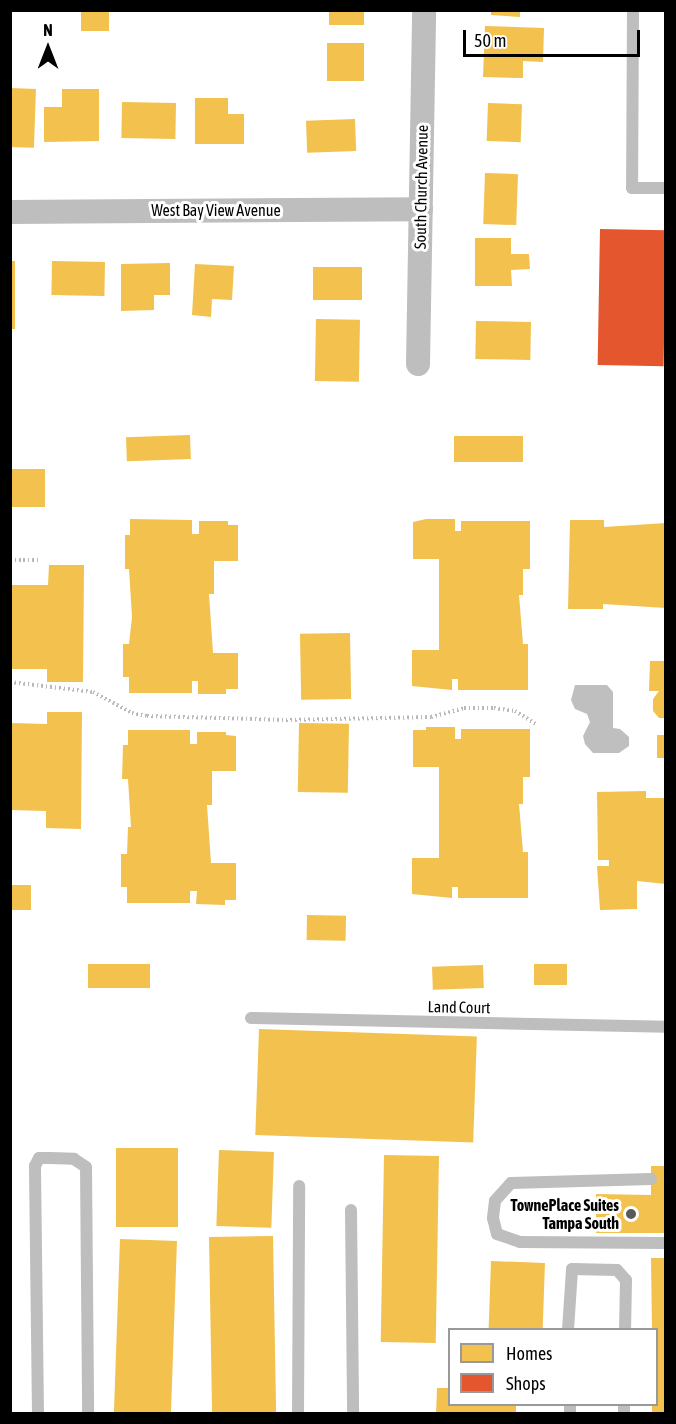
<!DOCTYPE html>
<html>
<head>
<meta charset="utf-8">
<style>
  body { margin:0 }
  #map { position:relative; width:676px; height:1424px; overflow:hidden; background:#fff; font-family:"Asap Condensed",sans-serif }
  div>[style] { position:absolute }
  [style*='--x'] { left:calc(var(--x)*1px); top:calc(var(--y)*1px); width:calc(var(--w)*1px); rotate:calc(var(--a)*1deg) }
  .water>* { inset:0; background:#bfbfbf }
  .homes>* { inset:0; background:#f2c14e; transform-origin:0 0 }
  .shops>* { inset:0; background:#e4572e; transform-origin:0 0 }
  .path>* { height:4px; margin-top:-2px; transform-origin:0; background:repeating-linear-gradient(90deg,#b9b9b9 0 1.5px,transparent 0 4.5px) }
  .service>* { height:12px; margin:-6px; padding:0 6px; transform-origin:6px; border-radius:6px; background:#bebebe }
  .minor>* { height:24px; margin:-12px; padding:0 12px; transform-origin:12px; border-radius:12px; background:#bebebe }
  .dots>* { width:16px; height:16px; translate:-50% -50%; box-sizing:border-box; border:3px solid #fff; border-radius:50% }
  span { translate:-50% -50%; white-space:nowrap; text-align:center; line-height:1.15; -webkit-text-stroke:6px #fff; paint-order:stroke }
  .street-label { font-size:16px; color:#000 }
  .poi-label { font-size:16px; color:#000; font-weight:700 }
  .right { translate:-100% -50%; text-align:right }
  .frame { position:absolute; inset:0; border:12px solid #000; pointer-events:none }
  .legend { position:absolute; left:448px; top:1328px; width:210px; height:78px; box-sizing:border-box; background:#fff; border:2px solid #999; margin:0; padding:8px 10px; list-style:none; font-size:18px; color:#000 }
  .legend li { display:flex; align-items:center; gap:12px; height:30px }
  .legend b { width:30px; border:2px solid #999 }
  .north { position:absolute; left:18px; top:18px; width:60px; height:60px; -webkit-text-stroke:4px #fff; paint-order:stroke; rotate:0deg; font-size:16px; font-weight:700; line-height:24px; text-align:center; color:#000 }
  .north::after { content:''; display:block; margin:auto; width:21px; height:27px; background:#000; clip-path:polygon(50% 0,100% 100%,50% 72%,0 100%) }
  .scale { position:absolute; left:463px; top:30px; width:177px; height:27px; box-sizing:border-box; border:3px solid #000; border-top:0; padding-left:8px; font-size:18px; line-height:21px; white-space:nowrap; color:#000; -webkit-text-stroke:4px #fff; paint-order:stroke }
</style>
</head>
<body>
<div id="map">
  <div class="water">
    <div style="clip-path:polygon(575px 685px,607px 685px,613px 692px,613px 728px,620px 729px,629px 737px,629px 746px,619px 753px,593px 753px,585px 744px,583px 736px,590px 722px,587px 714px,575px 709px,571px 700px)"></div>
  </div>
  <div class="homes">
    <div style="left:81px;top:10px;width:28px;height:21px"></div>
    <div style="left:329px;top:10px;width:35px;height:15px"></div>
    <div style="clip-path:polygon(491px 10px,520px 10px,520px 17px,491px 15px)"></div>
    <div style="clip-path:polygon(485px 26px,544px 28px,543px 62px,523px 61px,523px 78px,483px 77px)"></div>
    <div style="left:327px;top:43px;width:37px;height:38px"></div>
    <div style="left:10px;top:88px;width:26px;height:59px;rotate:2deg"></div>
    <div style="clip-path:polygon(62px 89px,99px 89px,99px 141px,44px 142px,44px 107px,62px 107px)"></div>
    <div style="clip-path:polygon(195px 98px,228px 98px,228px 114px,244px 114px,244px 144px,195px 144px)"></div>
    <div style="left:122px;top:102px;width:54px;height:36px;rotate:1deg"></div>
    <div style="left:488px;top:103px;width:34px;height:38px;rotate:2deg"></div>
    <div style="left:355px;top:119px;width:32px;height:49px;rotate:88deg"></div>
    <div style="left:485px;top:173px;width:33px;height:51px;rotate:2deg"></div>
    <div style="clip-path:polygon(475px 238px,511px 238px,511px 254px,529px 254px,530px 269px,511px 270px,512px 286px,475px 286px)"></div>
    <div style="left:10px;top:261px;width:5px;height:68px"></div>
    <div style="left:52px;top:261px;width:53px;height:34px;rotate:1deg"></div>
    <div style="clip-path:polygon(170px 263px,170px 295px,154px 295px,154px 310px,121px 311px,121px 264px)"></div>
    <div style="clip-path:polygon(195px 264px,234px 266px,232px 300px,212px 299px,211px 317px,192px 315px)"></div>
    <div style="left:313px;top:267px;width:49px;height:33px"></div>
    <div style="left:316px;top:319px;width:44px;height:62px;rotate:1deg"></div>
    <div style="left:476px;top:321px;width:55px;height:38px;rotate:1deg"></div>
    <div style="left:190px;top:435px;width:24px;height:64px;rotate:88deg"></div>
    <div style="left:454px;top:436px;width:69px;height:26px"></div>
    <div style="left:10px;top:469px;width:35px;height:38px"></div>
    <div style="clip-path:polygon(130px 519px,192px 520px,192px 534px,199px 534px,199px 521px,228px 521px,228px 525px,238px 525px,238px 561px,214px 561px,214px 594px,209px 594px,213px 653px,238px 653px,238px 689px,226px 689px,226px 694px,198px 694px,198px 681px,192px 681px,192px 693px,129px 693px,129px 677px,123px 677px,123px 644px,129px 644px,132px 617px,129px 569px,125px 569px,125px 535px,130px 535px)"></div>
    <div style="clip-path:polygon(426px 519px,455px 519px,455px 531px,461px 531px,461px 521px,530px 521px,530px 569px,523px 569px,523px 595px,519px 595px,523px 644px,528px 644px,528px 690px,458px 690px,458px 679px,452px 679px,452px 690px,412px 686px,412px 650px,439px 650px,439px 559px,413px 559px,413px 522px)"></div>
    <div style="clip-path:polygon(570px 520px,604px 520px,604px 527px,666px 523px,666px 608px,603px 604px,603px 609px,568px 609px)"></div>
    <div style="clip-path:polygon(49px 565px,84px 565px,83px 682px,47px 682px,47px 669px,11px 669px,10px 588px,12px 585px,48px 585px)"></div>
    <div style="left:350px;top:633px;width:66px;height:50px;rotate:89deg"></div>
    <div style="clip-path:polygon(650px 661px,666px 661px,666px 718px,659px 718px,653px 711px,653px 699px,659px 691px,649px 691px)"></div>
    <div style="clip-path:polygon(47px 712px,82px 712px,81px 829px,46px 828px,46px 811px,10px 810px,10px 723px,47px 724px)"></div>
    <div style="left:299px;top:723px;width:50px;height:69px;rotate:1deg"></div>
    <div style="clip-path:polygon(426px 727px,455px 727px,455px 739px,461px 739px,461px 729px,530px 729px,530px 777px,523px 777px,523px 804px,519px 804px,523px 852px,528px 852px,528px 898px,458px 898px,458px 887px,452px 887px,452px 898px,412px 894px,412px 858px,439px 858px,439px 767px,413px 767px,413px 730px,426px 730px)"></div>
    <div style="clip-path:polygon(128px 730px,190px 730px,190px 744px,197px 744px,197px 732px,226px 732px,226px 735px,236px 736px,236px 771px,212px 771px,212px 805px,207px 805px,211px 863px,236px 863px,236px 900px,225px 900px,225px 905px,196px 904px,197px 891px,190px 891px,190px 903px,127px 903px,127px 887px,121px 887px,121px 854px,127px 854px,128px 827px,131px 827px,128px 779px,122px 779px,123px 745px,128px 745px)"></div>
    <div style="left:657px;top:735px;width:9px;height:23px"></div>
    <div style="clip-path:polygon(646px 791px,646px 798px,666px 798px,666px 884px,637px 881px,637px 909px,600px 910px,597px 866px,609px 866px,609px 860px,598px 860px,597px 792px)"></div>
    <div style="left:10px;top:885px;width:21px;height:25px"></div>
    <div style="left:307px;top:915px;width:39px;height:25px;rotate:1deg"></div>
    <div style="left:88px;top:964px;width:62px;height:24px"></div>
    <div style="left:567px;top:964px;width:21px;height:33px;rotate:90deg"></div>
    <div style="left:483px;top:965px;width:23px;height:51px;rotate:88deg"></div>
    <div style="left:259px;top:1029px;width:218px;height:106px;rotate:2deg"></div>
    <div style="left:178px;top:1148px;width:79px;height:62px;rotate:90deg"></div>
    <div style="left:219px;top:1150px;width:55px;height:76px;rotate:2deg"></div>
    <div style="left:384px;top:1155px;width:55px;height:187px;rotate:1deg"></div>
    <div style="clip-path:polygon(651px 1166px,666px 1166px,666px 1233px,596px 1233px,596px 1194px,651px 1195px)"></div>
    <div style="left:273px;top:1236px;width:178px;height:64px;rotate:89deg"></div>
    <div style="left:120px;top:1239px;width:57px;height:175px;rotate:2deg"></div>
    <div style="clip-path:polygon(651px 1258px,666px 1258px,666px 1414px,652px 1414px,652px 1404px,656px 1404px,656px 1330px,652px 1330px)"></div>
    <div style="left:491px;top:1261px;width:54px;height:69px;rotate:2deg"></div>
    <div style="clip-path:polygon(437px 1388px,450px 1388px,450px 1404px,516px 1404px,516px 1414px,436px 1414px)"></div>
  </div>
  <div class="shops">
    <div style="left:600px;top:229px;width:66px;height:136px;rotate:1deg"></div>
  </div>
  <div class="path">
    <div style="--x:10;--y:560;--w:30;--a:0"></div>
    <div style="--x:10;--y:682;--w:84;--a:6.9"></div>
    <div style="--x:93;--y:692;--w:44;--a:28.3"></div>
    <div style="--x:132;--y:713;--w:15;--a:11"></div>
    <div style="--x:147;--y:716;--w:139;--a:1.6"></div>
    <div style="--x:286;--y:720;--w:145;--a:-1.2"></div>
    <div style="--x:431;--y:717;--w:34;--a:-15"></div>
    <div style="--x:464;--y:708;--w:30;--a:0"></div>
    <div style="--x:494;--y:708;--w:21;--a:8"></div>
    <div style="--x:515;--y:711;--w:25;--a:32"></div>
  </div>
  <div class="service">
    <div style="--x:633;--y:10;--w:178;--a:90.3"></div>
    <div style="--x:632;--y:188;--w:34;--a:0"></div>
    <div style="--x:251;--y:1018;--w:415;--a:1.2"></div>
    <div style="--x:651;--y:1179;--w:140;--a:178.4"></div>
    <div style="--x:511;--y:1183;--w:24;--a:132"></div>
    <div style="--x:495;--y:1201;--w:17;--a:97"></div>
    <div style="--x:493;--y:1218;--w:16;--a:76"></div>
    <div style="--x:497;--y:1234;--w:24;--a:19"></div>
    <div style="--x:520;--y:1242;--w:146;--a:0.4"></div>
    <div style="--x:351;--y:1210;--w:204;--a:89.4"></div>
    <div style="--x:568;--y:1330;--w:61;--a:-86.2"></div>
    <div style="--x:572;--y:1269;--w:45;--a:1.3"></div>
    <div style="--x:617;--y:1270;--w:13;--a:48"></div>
    <div style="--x:626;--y:1280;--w:50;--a:91.1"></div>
    <div style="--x:570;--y:1404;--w:10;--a:90"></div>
    <div style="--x:38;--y:1414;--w:248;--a:-90.7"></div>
    <div style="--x:35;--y:1166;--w:9;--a:-63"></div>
    <div style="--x:39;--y:1158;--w:11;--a:0"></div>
    <div style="--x:50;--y:1158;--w:24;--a:2"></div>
    <div style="--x:74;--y:1159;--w:14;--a:34"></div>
    <div style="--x:86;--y:1167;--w:247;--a:89.5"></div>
    <div style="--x:298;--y:1414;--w:228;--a:-89.7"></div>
    <div style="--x:624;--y:1414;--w:10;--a:-90"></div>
  </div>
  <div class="minor">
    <div style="--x:10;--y:212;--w:411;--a:-0.4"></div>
    <div style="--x:418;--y:364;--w:354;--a:-89"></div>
  </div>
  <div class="dots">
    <div style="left:631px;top:1214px;background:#595959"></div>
  </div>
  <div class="street-label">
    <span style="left:421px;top:187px;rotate:-89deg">South Church Avenue</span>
    <span style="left:216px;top:210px">West Bay View Avenue</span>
    <span style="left:459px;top:1007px;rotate:1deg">Land Court</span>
  </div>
  <div class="poi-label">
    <span class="right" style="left:619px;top:1214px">TownePlace Suites<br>Tampa South</span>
  </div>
  <div class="frame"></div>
  <ul class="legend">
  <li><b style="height:16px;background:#f2c14e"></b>Homes</li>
  <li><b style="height:16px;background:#e4572e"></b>Shops</li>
  </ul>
  <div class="north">N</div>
  <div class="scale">50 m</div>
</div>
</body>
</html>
